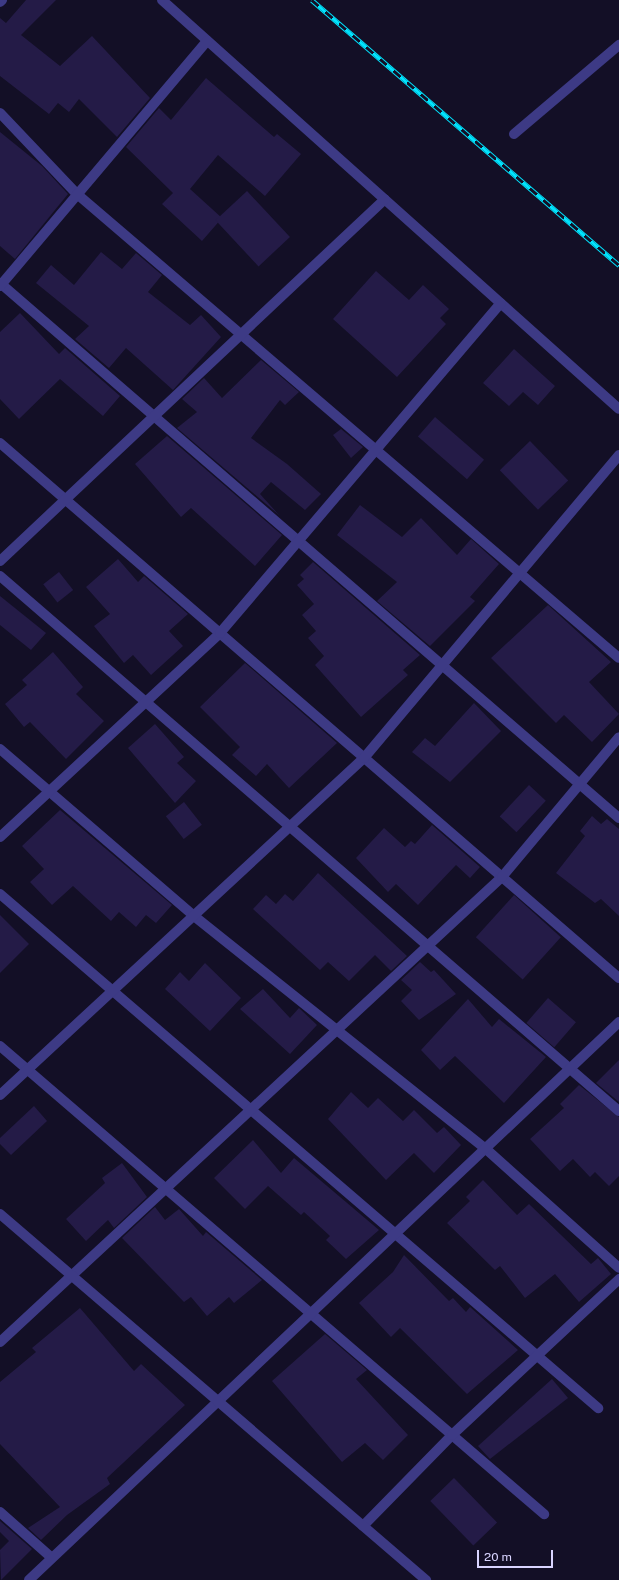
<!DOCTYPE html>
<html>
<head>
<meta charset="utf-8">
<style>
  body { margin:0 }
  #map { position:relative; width:619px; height:1580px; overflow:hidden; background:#130f26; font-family:"Public Sans",sans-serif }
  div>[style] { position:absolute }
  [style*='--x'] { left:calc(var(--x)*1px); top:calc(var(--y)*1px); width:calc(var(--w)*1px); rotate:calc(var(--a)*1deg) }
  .building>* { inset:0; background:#241b47; transform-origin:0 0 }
  .minor>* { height:10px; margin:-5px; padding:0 5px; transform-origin:5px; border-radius:5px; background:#3d3a85 }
  .tertiary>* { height:10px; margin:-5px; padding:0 5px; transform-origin:5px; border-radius:5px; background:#3d3a85 }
  .rail>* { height:4.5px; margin-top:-2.25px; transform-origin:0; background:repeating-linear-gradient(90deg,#130f26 0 9px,#00e5ff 0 18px); box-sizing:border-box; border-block:1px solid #00e5ff }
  span { translate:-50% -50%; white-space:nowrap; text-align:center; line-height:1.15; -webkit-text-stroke:3.5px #130f26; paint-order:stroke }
  .scale { position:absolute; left:477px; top:1550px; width:76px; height:18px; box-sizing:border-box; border:2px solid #d9d4ff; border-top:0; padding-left:5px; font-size:12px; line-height:14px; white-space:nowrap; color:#d9d4ff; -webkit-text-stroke:3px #130f26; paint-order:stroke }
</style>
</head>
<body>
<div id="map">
  <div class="building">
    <div style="clip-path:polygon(26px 0,56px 0,21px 35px,60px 66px,92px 36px,150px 98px,117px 137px,79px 99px,69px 112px,58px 103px,49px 114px,0 76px,0 18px,6px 23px)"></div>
    <div style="clip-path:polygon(206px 78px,274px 137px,277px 134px,301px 154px,265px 196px,218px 155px,190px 189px,222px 218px,202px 241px,162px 204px,173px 193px,126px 147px,159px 108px,171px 120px)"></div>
    <div style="clip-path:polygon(0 132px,42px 166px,68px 194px,15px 259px,0 246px)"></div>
    <div style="left:247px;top:191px;width:63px;height:43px;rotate:47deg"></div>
    <div style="clip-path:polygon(101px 252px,122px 269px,136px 253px,162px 275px,148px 292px,190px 325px,201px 315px,221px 337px,173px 390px,126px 348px,109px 368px,75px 339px,89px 326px,36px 283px,51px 265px,74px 285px)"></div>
    <div style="clip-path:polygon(376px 271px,409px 300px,423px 285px,449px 309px,440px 318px,446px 324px,397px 377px,333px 319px)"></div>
    <div style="clip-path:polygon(20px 313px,59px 354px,65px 348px,120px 396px,103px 416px,60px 379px,19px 419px,0 399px,0 332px)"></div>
    <div style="clip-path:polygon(514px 349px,555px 386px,538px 405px,523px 392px,509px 406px,483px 383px)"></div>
    <div style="clip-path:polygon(261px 360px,299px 392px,285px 405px,280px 400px,251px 438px,287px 464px,321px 494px,305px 510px,271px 482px,260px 494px,279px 515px,177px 428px,197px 412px,182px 399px,204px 378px,222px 398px)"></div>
    <div style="left:435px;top:417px;width:65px;height:26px;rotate:41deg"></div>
    <div style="clip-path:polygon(341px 429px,363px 447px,351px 458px,333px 435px)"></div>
    <div style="clip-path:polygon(167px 436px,282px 535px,255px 566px,191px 508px,181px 517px,135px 464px)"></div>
    <div style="left:530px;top:441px;width:55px;height:42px;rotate:46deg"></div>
    <div style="clip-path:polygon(360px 505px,402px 537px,421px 518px,457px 555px,471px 539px,499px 564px,470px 597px,475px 601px,430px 646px,377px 601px,397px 582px,337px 535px)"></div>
    <div style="clip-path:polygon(118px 559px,138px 582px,144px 576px,188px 614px,169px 631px,183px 646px,151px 675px,133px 655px,124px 663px,94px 626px,110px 614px,86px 587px)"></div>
    <div style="clip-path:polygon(313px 562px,420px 655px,403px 670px,408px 675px,361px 717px,315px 665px,324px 656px,308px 638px,316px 631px,302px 615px,314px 604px,297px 585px,304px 579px,300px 575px)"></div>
    <div style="left:59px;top:572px;width:23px;height:20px;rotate:52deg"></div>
    <div style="clip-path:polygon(0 596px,46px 633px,31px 650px,0 625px)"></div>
    <div style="clip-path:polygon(548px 605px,611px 662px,589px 682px,619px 714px,592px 742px,564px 715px,556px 723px,491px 658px)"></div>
    <div style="clip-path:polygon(53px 652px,83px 687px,76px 694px,104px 721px,66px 759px,30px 722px,24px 727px,5px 704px,27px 685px,22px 680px)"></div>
    <div style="clip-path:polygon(245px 663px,337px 743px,289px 788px,267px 764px,256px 776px,232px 755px,240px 747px,200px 707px)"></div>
    <div style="clip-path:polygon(474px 703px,501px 731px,450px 782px,412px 752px,425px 738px,435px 746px)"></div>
    <div style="clip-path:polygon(155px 724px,184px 757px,177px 763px,196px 781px,175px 803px,128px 748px)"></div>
    <div style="left:529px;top:785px;width:23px;height:43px;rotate:43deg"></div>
    <div style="left:184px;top:802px;width:29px;height:23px;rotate:52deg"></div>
    <div style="clip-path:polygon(60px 810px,172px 905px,156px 923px,146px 915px,136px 927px,119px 912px,111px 921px,73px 886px,52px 905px,30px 882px,44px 869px,22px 846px)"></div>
    <div style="clip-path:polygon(592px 816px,601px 824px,607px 819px,619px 829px,619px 916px,601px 899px,595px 903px,556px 873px,585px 836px,580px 831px)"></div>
    <div style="clip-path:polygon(432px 825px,480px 867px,470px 878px,456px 865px,418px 905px,396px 884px,388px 892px,356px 858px,384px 828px,405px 847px,411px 841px,415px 844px)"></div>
    <div style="clip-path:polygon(318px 873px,407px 956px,391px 971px,375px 955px,349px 981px,328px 962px,320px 970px,253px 909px,266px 895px,276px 904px,285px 894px,293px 901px)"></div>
    <div style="left:514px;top:895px;width:63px;height:57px;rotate:42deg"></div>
    <div style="clip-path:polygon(0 915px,29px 944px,0 973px)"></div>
    <div style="clip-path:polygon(420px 962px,431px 972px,434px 970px,456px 994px,419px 1020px,401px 1001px,412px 990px,401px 980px)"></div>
    <div style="clip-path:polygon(205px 963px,241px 998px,210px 1031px,165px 989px,180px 972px,189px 981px)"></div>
    <div style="clip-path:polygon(263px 989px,290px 1018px,299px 1008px,317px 1025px,290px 1054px,240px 1009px)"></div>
    <div style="left:548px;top:998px;width:37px;height:33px;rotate:41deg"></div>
    <div style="clip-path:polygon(468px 999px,492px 1027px,499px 1019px,546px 1057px,504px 1103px,455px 1056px,440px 1070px,421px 1050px)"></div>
    <div style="clip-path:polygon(619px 1060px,619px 1102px,596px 1083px)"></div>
    <div style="clip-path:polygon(579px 1085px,619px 1117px,619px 1176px,609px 1186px,595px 1172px,590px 1177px,573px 1159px,560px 1171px,530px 1139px,564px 1108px,560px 1104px)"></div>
    <div style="clip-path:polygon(351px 1092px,368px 1108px,378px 1098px,403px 1121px,414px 1110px,437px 1133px,444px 1127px,461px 1145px,434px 1173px,414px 1153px,386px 1180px,328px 1119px)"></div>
    <div style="clip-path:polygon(34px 1106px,47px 1121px,11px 1155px,0 1144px,0 1138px)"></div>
    <div style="clip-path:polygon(253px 1140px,281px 1173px,294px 1158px,379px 1230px,346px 1259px,326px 1240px,330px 1236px,304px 1212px,301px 1215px,268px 1186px,245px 1209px,214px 1178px)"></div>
    <div style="clip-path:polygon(122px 1163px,147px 1197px,114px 1228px,108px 1220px,86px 1241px,66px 1219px,105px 1183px,102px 1178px)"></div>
    <div style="clip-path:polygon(483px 1180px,517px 1215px,529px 1204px,591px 1264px,598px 1258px,611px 1274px,579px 1302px,555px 1274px,525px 1298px,500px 1266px,495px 1270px,447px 1223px,470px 1201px,466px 1197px)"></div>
    <div style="clip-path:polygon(155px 1207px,165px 1220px,179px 1209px,203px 1236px,206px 1232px,262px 1280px,234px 1303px,229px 1297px,207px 1316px,191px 1297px,184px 1302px,122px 1238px)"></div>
    <div style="clip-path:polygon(404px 1255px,449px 1301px,453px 1298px,466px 1312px,470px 1307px,518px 1350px,467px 1394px,400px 1328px,391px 1337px,359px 1303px,393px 1272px)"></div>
    <div style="clip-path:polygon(80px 1308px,134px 1371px,141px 1364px,185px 1405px,107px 1478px,110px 1484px,67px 1515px,41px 1540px,28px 1528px,60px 1507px,0 1444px,0 1382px,36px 1352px,32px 1348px)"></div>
    <div style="clip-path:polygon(325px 1334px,367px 1370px,356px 1379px,408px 1435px,383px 1460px,365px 1443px,342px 1462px,272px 1381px)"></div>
    <div style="clip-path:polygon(552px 1379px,568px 1398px,490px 1459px,478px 1446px)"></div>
    <div style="left:454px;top:1478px;width:62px;height:33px;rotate:46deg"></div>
    <div style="clip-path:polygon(0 1521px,32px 1549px,1px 1580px,0 1550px,9px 1541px,0 1532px)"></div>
  </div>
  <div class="minor">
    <div style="--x:162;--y:0;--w:613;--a:41.83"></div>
    <div style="--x:0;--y:2;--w:3;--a:-45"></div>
    <div style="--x:0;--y:113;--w:112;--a:46.5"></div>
    <div style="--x:77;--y:194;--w:713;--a:40.57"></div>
    <div style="--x:514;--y:134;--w:138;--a:-40.3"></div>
    <div style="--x:0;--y:283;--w:818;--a:40.84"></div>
    <div style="--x:0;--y:286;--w:321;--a:-49.8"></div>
    <div style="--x:0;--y:443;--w:818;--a:40.84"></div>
    <div style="--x:0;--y:561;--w:528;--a:-43.24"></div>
    <div style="--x:0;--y:576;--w:818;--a:40.84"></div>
    <div style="--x:0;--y:749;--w:256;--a:40.7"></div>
    <div style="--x:194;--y:916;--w:374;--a:38.6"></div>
    <div style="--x:486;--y:1149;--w:178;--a:41.8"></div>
    <div style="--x:0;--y:837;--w:300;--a:-42.8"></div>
    <div style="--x:220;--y:633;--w:433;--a:-49.6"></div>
    <div style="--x:0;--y:894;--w:789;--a:40.68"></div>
    <div style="--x:0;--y:1046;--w:718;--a:40.71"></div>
    <div style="--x:0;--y:1095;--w:496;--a:-42.8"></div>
    <div style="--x:364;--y:758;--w:396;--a:-49.9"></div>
    <div style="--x:0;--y:1342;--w:684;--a:-42.81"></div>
    <div style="--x:502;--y:877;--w:182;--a:-50.1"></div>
    <div style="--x:0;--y:1512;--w:69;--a:41.5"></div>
    <div style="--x:363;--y:1526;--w:127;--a:-45.6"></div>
    <div style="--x:452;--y:1435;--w:229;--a:-43"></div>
    <div style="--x:29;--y:1580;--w:812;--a:-43.4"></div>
  </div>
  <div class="tertiary">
    <div style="--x:0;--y:1214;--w:562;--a:40.67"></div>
  </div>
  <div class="rail">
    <div style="--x:312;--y:0;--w:406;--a:40.8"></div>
  </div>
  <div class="scale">20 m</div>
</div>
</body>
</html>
